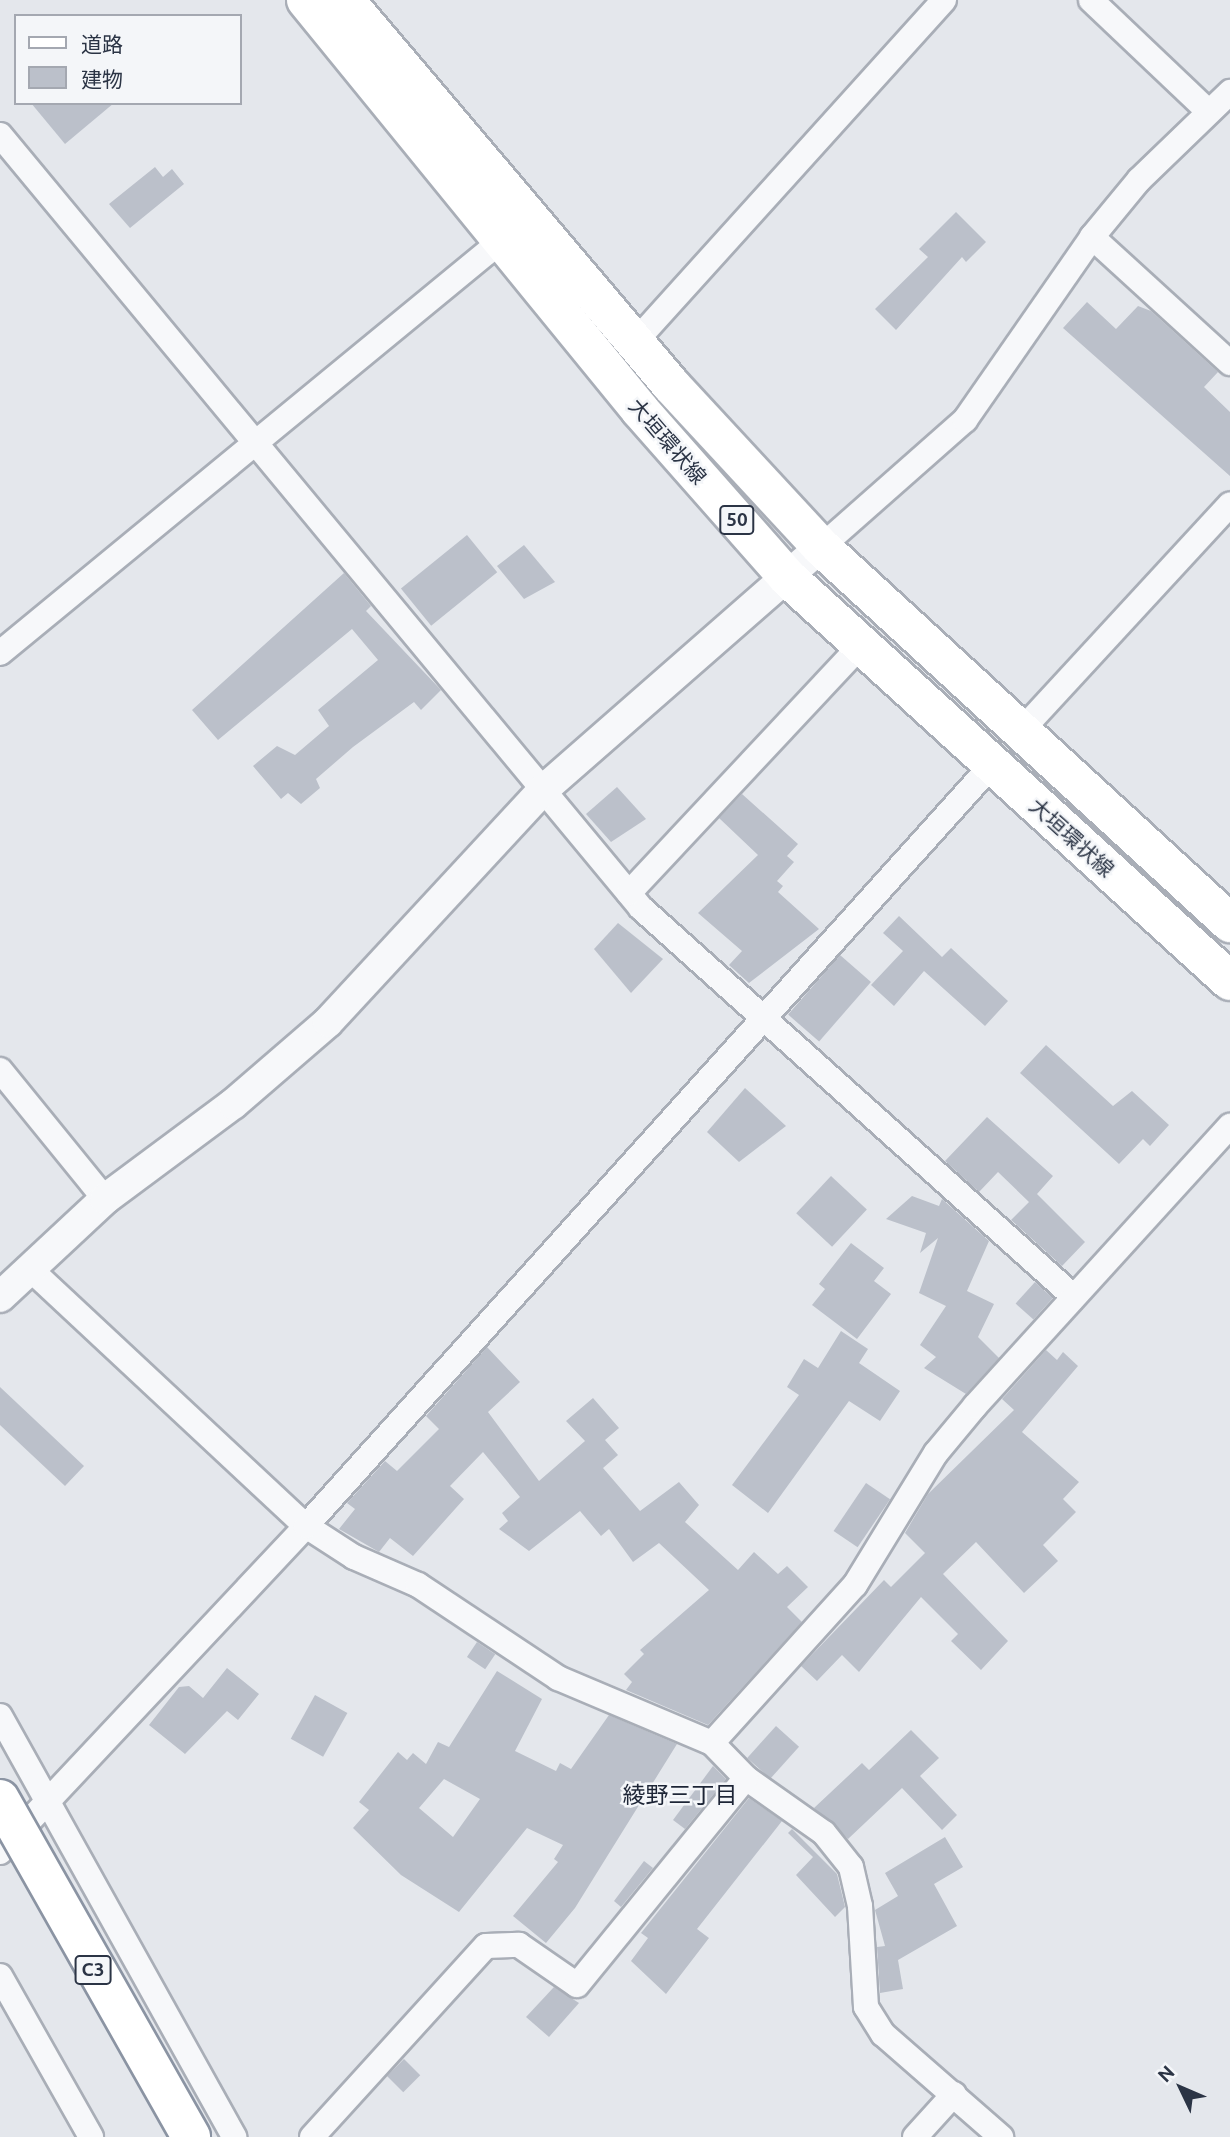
<!DOCTYPE html>
<html>
<head>
<meta charset="utf-8">
<style>
  body { margin:0 }
  #map { position:relative; width:1230px; height:2137px; overflow:hidden; background:#e4e7ec; font-family:Ubuntu,"Noto Sans JP",sans-serif }
  div>[style] { position:absolute }
  [style*='--x'] { left:calc(var(--x)*1px); top:calc(var(--y)*1px); width:calc(var(--w)*1px); rotate:calc(var(--a)*1deg) }
  .building>* { inset:0; background:#bbc0ca; transform-origin:0 0 }
  .roads { filter:drop-shadow(2px 0 #a9aeb7) drop-shadow(-2px 0 #a9aeb7) drop-shadow(0 2px #a9aeb7) drop-shadow(0 -2px #a9aeb7) }
  .minor>* { height:24px; margin:-12px; padding:0 12px; transform-origin:12px; border-radius:12px; background:#f7f8fa }
  .tertiary>* { height:30px; margin:-15px; padding:0 15px; transform-origin:15px; border-radius:15px; background:#f7f8fa }
  .primary>* { height:38px; margin:-19px; padding:0 19px; transform-origin:19px; border-radius:19px; background:#fff }
  .bridges { filter:drop-shadow(2px 0 #8b94a3) drop-shadow(-2px 0 #8b94a3) drop-shadow(0 2px #8b94a3) drop-shadow(0 -2px #8b94a3) }
  .motorway-bridge>* { height:38px; margin:-19px; padding:0 19px; transform-origin:19px; border-radius:19px; background:#fff }
  span { translate:-50% -50%; white-space:nowrap; text-align:center; line-height:1.15; -webkit-text-stroke:5px #f4f6f9; paint-order:stroke }
  .shield-label span { padding:2px 5px; background:#f4f6f9; border:2px solid; border-radius:5px; -webkit-text-stroke-width:0 }
  .shield-label { font-size:19px; color:#2b3445; font-weight:700 }
  .street-label { font-size:21px; color:#2b3445 }
  .neighbourhood-label { font-size:23px; color:#1d2536 }
  .legend { position:absolute; left:14px; top:14px; width:228px; height:91px; box-sizing:border-box; background:#f4f6f9; border:2px solid #a4a8b1; margin:0; padding:9px 12px; list-style:none; font-size:21px; color:#2b3445 }
  .legend li { display:flex; align-items:center; gap:14px; height:35px }
  .legend b { width:35px; border:2px solid #a4a8b1 }
  .north { position:absolute; left:1146px; top:2053px; width:70px; height:70px; -webkit-text-stroke:5px #f4f6f9; paint-order:stroke; rotate:314deg; font-size:19px; font-weight:700; line-height:28px; text-align:center; color:#2b3445 }
  .north::after { content:''; display:block; margin:auto; width:24px; height:32px; background:#2b3445; clip-path:polygon(50% 0,100% 100%,50% 72%,0 100%) }
</style>
</head>
<body>
<div id="map">
  <div class="building">
    <div style="clip-path:polygon(31px 103px,114px 103px,65px 144px)"></div>
    <div style="clip-path:polygon(155px 167px,163px 177px,172px 169px,184px 184px,130px 228px,109px 204px)"></div>
    <div style="clip-path:polygon(956px 212px,986px 242px,966px 262px,962px 257px,896px 330px,875px 309px,928px 257px,919px 249px)"></div>
    <div style="clip-path:polygon(1087px 302px,1116px 329px,1138px 306px,1151px 311px,1218px 372px,1204px 387px,1230px 412px,1230px 476px,1063px 328px)"></div>
    <div style="left:467px;top:535px;width:48px;height:85px;rotate:51deg"></div>
    <div style="clip-path:polygon(524px 545px,555px 582px,524px 599px,497px 566px)"></div>
    <div style="clip-path:polygon(344px 573px,371px 606px,366px 611px,441px 690px,421px 710px,414px 702px,353px 747px,316px 779px,320px 788px,301px 804px,288px 793px,281px 799px,253px 766px,277px 746px,295px 755px,329px 726px,318px 710px,378px 660px,352px 629px,218px 740px,192px 710px)"></div>
    <div style="clip-path:polygon(617px 787px,646px 819px,611px 842px,586px 814px)"></div>
    <div style="clip-path:polygon(742px 794px,798px 844px,787px 856px,794px 862px,777px 881px,783px 886px,778px 892px,819px 929px,749px 983px,729px 965px,742px 951px,698px 913px,758px 855px,719px 818px)"></div>
    <div style="clip-path:polygon(899px 916px,942px 957px,951px 948px,1008px 1001px,985px 1026px,924px 971px,894px 1006px,871px 985px,903px 951px,883px 933px)"></div>
    <div style="clip-path:polygon(618px 923px,663px 959px,631px 993px,594px 949px)"></div>
    <div style="left:840px;top:955px;width:41px;height:79px;rotate:41deg"></div>
    <div style="clip-path:polygon(1046px 1045px,1113px 1106px,1132px 1091px,1169px 1125px,1150px 1146px,1143px 1139px,1119px 1164px,1020px 1073px)"></div>
    <div style="clip-path:polygon(745px 1088px,786px 1126px,739px 1162px,707px 1132px)"></div>
    <div style="clip-path:polygon(987px 1117px,1053px 1176px,1037px 1194px,1085px 1242px,1062px 1266px,1011px 1220px,1029px 1202px,998px 1172px,979px 1192px,945px 1161px)"></div>
    <div style="left:831px;top:1176px;width:49px;height:51px;rotate:43deg"></div>
    <div style="clip-path:polygon(912px 1196px,939px 1206px,942px 1199px,989px 1241px,967px 1291px,994px 1304px,978px 1337px,999px 1358px,966px 1394px,924px 1368px,936px 1357px,920px 1345px,946px 1306px,919px 1293px,938px 1238px,920px 1253px,926px 1233px,886px 1219px)"></div>
    <div style="clip-path:polygon(851px 1243px,884px 1268px,874px 1281px,891px 1294px,857px 1339px,812px 1305px,825px 1289px,819px 1284px)"></div>
    <div style="left:1035px;top:1282px;width:24px;height:29px;rotate:42deg"></div>
    <div style="clip-path:polygon(841px 1331px,868px 1349px,859px 1363px,900px 1391px,880px 1421px,849px 1401px,768px 1513px,732px 1485px,799px 1395px,787px 1387px,804px 1359px,818px 1368px)"></div>
    <div style="clip-path:polygon(487px 1347px,520px 1382px,488px 1412px,539px 1481px,585px 1441px,566px 1421px,593px 1398px,619px 1428px,605px 1440px,618px 1455px,603px 1468px,640px 1511px,679px 1482px,699px 1505px,685px 1522px,738px 1570px,754px 1552px,778px 1574px,787px 1566px,808px 1587px,787px 1607px,802px 1622px,708px 1725px,626px 1690px,632px 1682px,624px 1674px,644px 1654px,640px 1650px,709px 1590px,659px 1543px,633px 1562px,609px 1529px,601px 1536px,580px 1511px,529px 1551px,499px 1529px,508px 1521px,502px 1513px,520px 1497px,483px 1452px,450px 1486px,464px 1499px,413px 1556px,390px 1538px,379px 1552px,339px 1529px,355px 1509px,347px 1503px,385px 1461px,397px 1471px,439px 1429px,426px 1416px)"></div>
    <div style="clip-path:polygon(1046px 1350px,1057px 1360px,1063px 1352px,1078px 1366px,1022px 1432px,1079px 1482px,1063px 1499px,1076px 1512px,1043px 1545px,1058px 1561px,1024px 1593px,976px 1542px,943px 1574px,1008px 1641px,981px 1670px,951px 1641px,958px 1634px,921px 1597px,859px 1672px,842px 1655px,817px 1681px,801px 1666px,884px 1580px,891px 1587px,925px 1553px,905px 1533px,928px 1494px,1014px 1410px,1002px 1399px)"></div>
    <div style="clip-path:polygon(0 1387px,84px 1466px,65px 1486px,0 1425px)"></div>
    <div style="left:866px;top:1483px;width:29px;height:58px;rotate:34deg"></div>
    <div style="left:477px;top:1642px;width:22px;height:18px;rotate:34deg"></div>
    <div style="clip-path:polygon(227px 1668px,259px 1694px,238px 1720px,227px 1711px,185px 1754px,149px 1725px,179px 1687px,189px 1686px,203px 1698px)"></div>
    <div style="clip-path:polygon(evenodd,497px 1671px,542px 1699px,515px 1751px,556px 1771px,560px 1763px,571px 1769px,609px 1715px,677px 1744px,575px 1908px,546px 1943px,513px 1916px,558px 1862px,554px 1859px,563px 1845px,527px 1828px,459px 1912px,401px 1875px,353px 1828px,369px 1810px,359px 1802px,398px 1752px,407px 1760px,413px 1753px,426px 1764px,438px 1742px,449px 1747px,497px 1671px,444px 1779px,480px 1799px,453px 1837px,419px 1808px,444px 1779px)"></div>
    <div style="left:315px;top:1695px;width:37px;height:50px;rotate:29deg"></div>
    <div style="left:776px;top:1726px;width:31px;height:43px;rotate:42deg"></div>
    <div style="clip-path:polygon(911px 1730px,939px 1758px,920px 1776px,957px 1815px,942px 1830px,902px 1788px,848px 1839px,814px 1808px,862px 1763px,869px 1770px)"></div>
    <div style="clip-path:polygon(713px 1766px,726px 1779px,685px 1829px,673px 1820px)"></div>
    <div style="clip-path:polygon(749px 1798px,782px 1821px,697px 1929px,709px 1938px,666px 1994px,631px 1961px,648px 1938px,641px 1933px)"></div>
    <div style="clip-path:polygon(792px 1829px,837px 1874px,845px 1907px,835px 1917px,796px 1875px,813px 1857px,788px 1833px)"></div>
    <div style="clip-path:polygon(945px 1837px,963px 1867px,934px 1884px,957px 1926px,898px 1960px,903px 1989px,880px 1993px,877px 1947px,885px 1946px,875px 1910px,898px 1896px,885px 1873px)"></div>
    <div style="clip-path:polygon(644px 1861px,653px 1868px,621px 1907px,614px 1901px)"></div>
    <div style="clip-path:polygon(554px 1987px,579px 2003px,549px 2037px,526px 2017px)"></div>
    <div style="left:404px;top:2059px;width:23px;height:24px;rotate:45deg"></div>
  </div>
  <div class="roads">
    <div class="minor">
      <div style="--x:1091;--y:0;--w:161;--a:43.5"></div>
      <div style="--x:0;--y:135;--w:1004;--a:50.33"></div>
      <div style="--x:641;--y:908;--w:582;--a:41.94"></div>
      <div style="--x:1092;--y:237;--w:187;--a:42.4"></div>
      <div style="--x:635;--y:342;--w:461;--a:-47.9"></div>
      <div style="--x:821;--y:547;--w:192;--a:-41.4"></div>
      <div style="--x:965;--y:420;--w:223;--a:-55.2"></div>
      <div style="--x:1092;--y:237;--w:74;--a:-50.5"></div>
      <div style="--x:1139;--y:180;--w:127;--a:-44"></div>
      <div style="--x:0;--y:653;--w:650;--a:-39.44"></div>
      <div style="--x:1019;--y:733;--w:311;--a:-47.3"></div>
      <div style="--x:629;--y:893;--w:340;--a:-46.9"></div>
      <div style="--x:0;--y:1070;--w:166;--a:50.9"></div>
      <div style="--x:29;--y:1268;--w:379;--a:43"></div>
      <div style="--x:306;--y:1526;--w:57;--a:32.9"></div>
      <div style="--x:354;--y:1557;--w:70;--a:23.6"></div>
      <div style="--x:418;--y:1585;--w:168;--a:33.6"></div>
      <div style="--x:558;--y:1678;--w:167;--a:22.9"></div>
      <div style="--x:712;--y:1743;--w:49;--a:45.8"></div>
      <div style="--x:746;--y:1778;--w:95;--a:35.2"></div>
      <div style="--x:824;--y:1833;--w:43;--a:51.5"></div>
      <div style="--x:851;--y:1867;--w:40;--a:77"></div>
      <div style="--x:860;--y:1906;--w:101;--a:86.6"></div>
      <div style="--x:866;--y:2007;--w:32;--a:58"></div>
      <div style="--x:883;--y:2034;--w:157;--a:41.1"></div>
      <div style="--x:0;--y:1716;--w:482;--a:60.9"></div>
      <div style="--x:712;--y:1743;--w:213;--a:-47.9"></div>
      <div style="--x:855;--y:1585;--w:155;--a:-58.5"></div>
      <div style="--x:936;--y:1453;--w:61;--a:-50.3"></div>
      <div style="--x:975;--y:1406;--w:379;--a:-47.7"></div>
      <div style="--x:0;--y:1852;--w:447;--a:-46.8"></div>
      <div style="--x:306;--y:1526;--w:1025;--a:-47.97"></div>
      <div style="--x:0;--y:1976;--w:185;--a:60.5"></div>
      <div style="--x:312;--y:2137;--w:258;--a:-47.7"></div>
      <div style="--x:486;--y:1946;--w:33;--a:-2"></div>
      <div style="--x:519;--y:1945;--w:70;--a:34.6"></div>
      <div style="--x:577;--y:1985;--w:267;--a:-50.8"></div>
      <div style="--x:915;--y:2137;--w:58;--a:-47.8"></div>
    </div>
    <div class="tertiary">
      <div style="--x:0;--y:1297;--w:144;--a:-43"></div>
      <div style="--x:105;--y:1199;--w:159;--a:-36.6"></div>
      <div style="--x:233;--y:1104;--w:125;--a:-40.8"></div>
      <div style="--x:328;--y:1022;--w:315;--a:-47.2"></div>
      <div style="--x:542;--y:791;--w:371;--a:-41.2"></div>
    </div>
    <div class="primary">
      <div style="--x:306;--y:0;--w:529;--a:50.83"></div>
      <div style="--x:640;--y:410;--w:224;--a:48.6"></div>
      <div style="--x:788;--y:578;--w:598;--a:42.36"></div>
      <div style="--x:345;--y:0;--w:504;--a:49.74"></div>
      <div style="--x:671;--y:385;--w:221;--a:47.2"></div>
      <div style="--x:821;--y:547;--w:556;--a:42.59"></div>
    </div>
  </div>
  <div class="bridges">
    <div class="motorway-bridge">
      <div style="--x:0;--y:1799;--w:388;--a:60.5"></div>
    </div>
  </div>
  <div class="shield-label">
    <span style="left:737px;top:520px">50</span>
    <span style="left:93px;top:1970px">C3</span>
  </div>
  <div class="street-label">
    <span style="left:668px;top:441px;rotate:49deg">大垣環状線</span>
    <span style="left:1072px;top:837px;rotate:42deg">大垣環状線</span>
  </div>
  <div class="neighbourhood-label">
    <span style="left:680px;top:1795px">綾野三丁目</span>
  </div>
  <ul class="legend">
  <li><b style="height:9px;background:#fff"></b>道路</li>
  <li><b style="height:19px;background:#bbc0ca"></b>建物</li>
  </ul>
  <div class="north">N</div>
</div>
</body>
</html>
